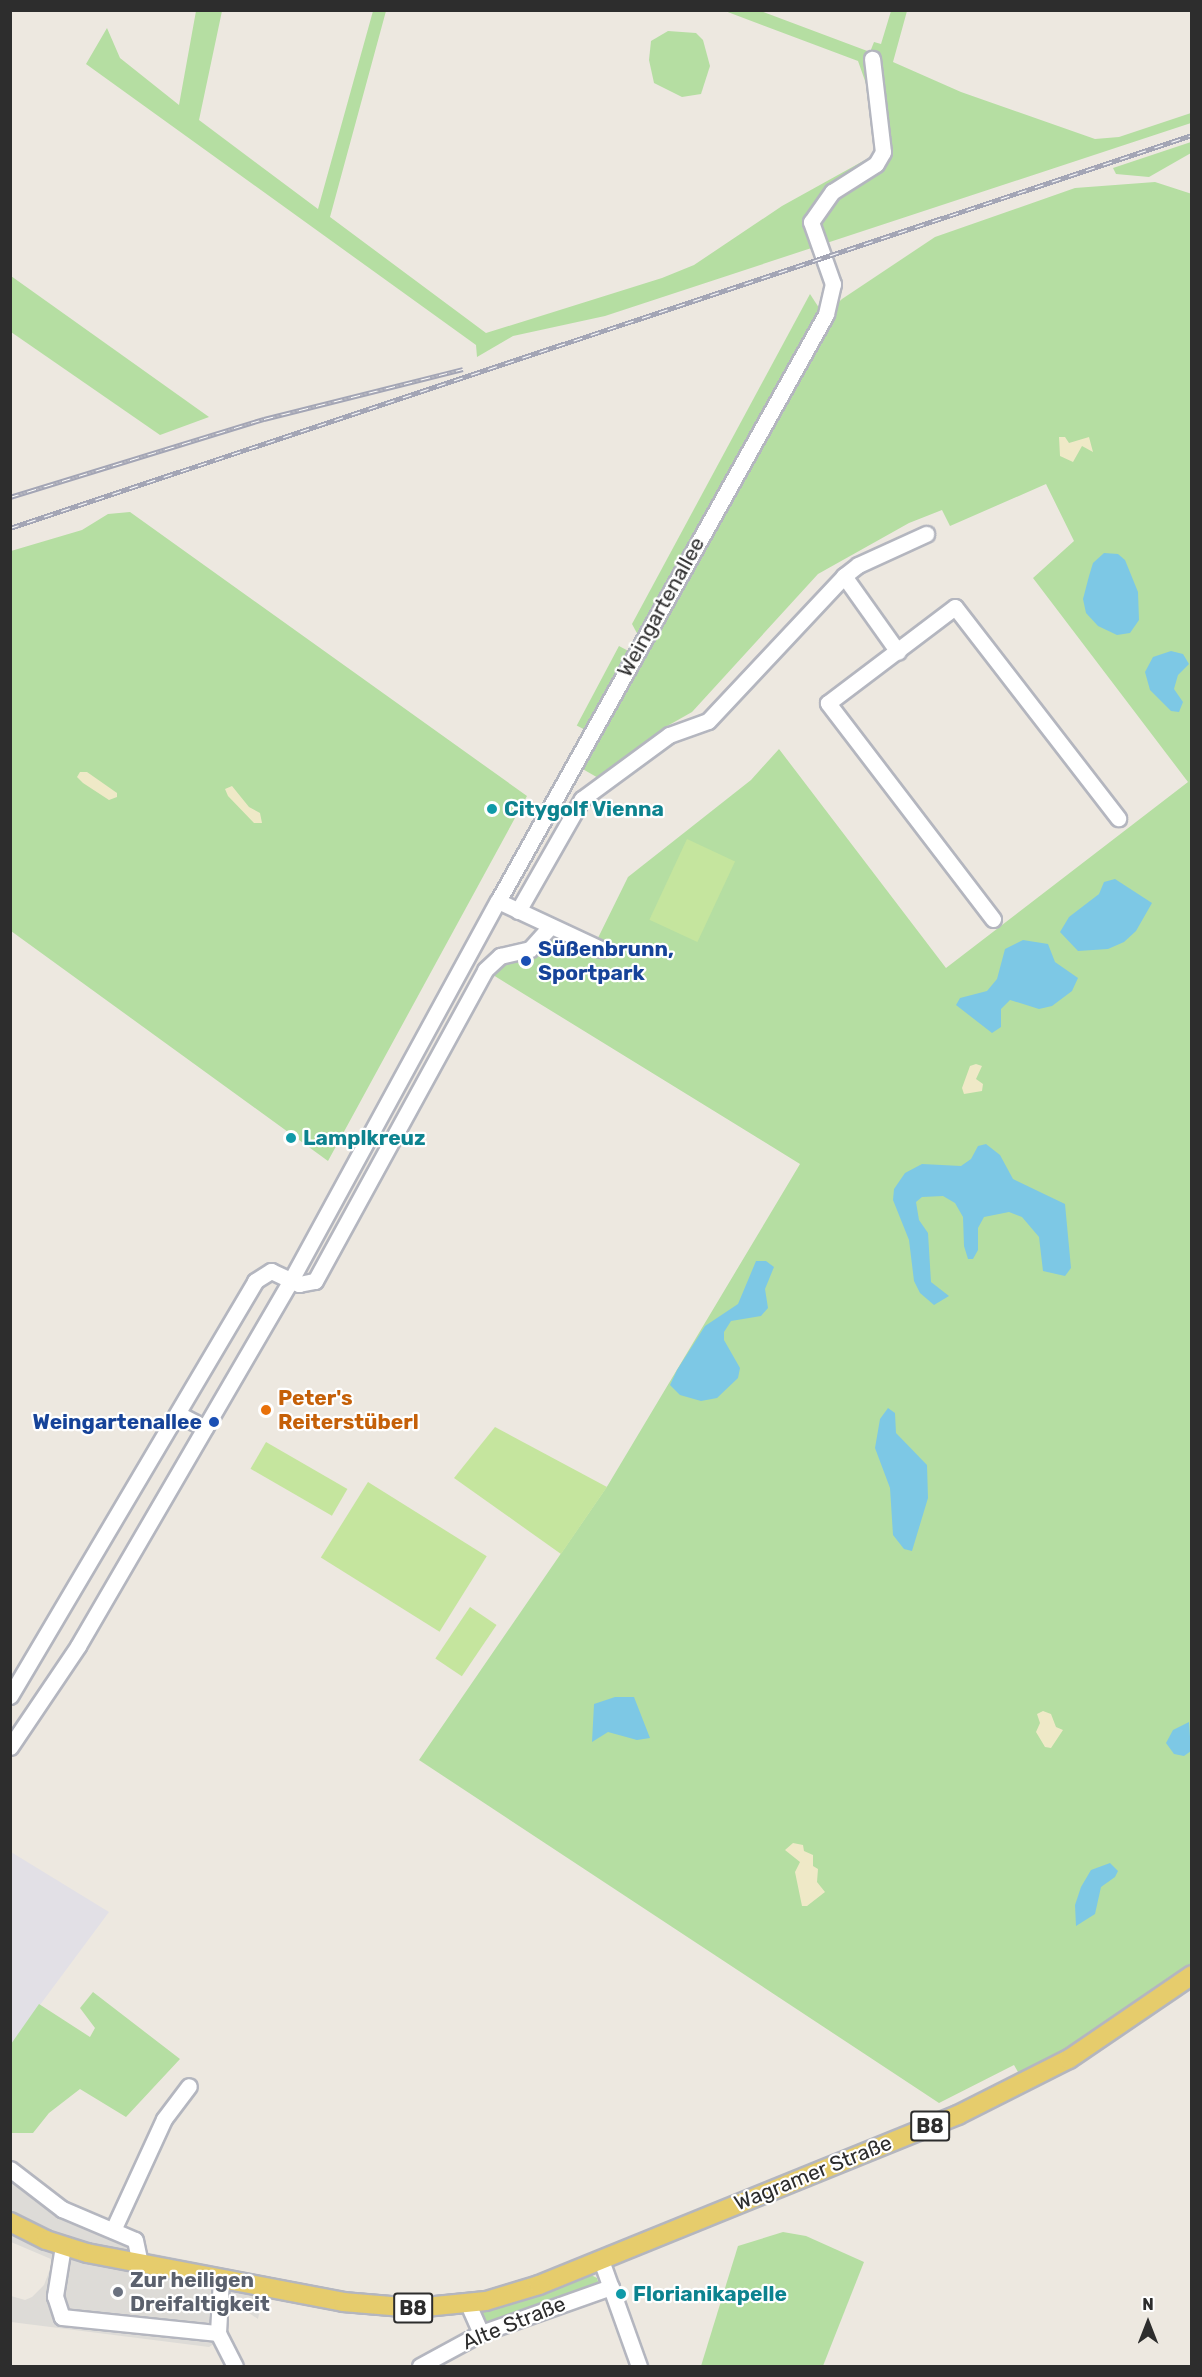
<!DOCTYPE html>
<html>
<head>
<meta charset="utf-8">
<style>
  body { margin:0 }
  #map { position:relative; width:1202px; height:2377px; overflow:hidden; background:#ede8e0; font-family:Rubik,sans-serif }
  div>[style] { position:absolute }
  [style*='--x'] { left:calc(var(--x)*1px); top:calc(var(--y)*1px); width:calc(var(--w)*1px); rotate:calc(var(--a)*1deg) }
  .industrial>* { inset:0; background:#e2e0e6 }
  .green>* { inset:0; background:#b5dea2; transform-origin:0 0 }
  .sand>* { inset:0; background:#efe9c7 }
  .pitch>* { inset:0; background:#c5e59e; transform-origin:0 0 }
  .plaza>* { inset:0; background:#dddbd7 }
  .water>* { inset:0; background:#7dc8e5 }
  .roads { filter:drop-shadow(2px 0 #b4b6bf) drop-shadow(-2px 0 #b4b6bf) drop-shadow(0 2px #b4b6bf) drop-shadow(0 -2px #b4b6bf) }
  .minor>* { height:15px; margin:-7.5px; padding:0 7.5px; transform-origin:7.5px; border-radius:7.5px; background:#fff }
  .major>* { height:18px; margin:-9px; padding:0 9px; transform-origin:9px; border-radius:9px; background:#e6cc6c }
  .rail>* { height:5px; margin-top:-2.5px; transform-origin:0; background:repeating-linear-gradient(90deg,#fff 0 9px,#a3a5b5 0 18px); box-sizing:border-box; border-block:2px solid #a3a5b5 }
  .dots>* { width:16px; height:16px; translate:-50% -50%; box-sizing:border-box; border:3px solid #fff; border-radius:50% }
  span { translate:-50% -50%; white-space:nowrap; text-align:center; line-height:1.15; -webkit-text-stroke:4.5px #fff; paint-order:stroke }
  .shield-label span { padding:2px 4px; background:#fff; border:2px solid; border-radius:4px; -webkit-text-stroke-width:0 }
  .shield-label { font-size:20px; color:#2d2d2d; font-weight:700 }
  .street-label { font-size:21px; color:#2d2d2d }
  .culture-label { font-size:21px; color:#0d838f; font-weight:700 }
  .left { translate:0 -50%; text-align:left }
  .transit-label { font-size:21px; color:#164399; font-weight:700 }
  .right { translate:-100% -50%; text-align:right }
  .food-label { font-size:21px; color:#c56008; font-weight:700 }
  .worship-label { font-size:21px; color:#5b616d; font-weight:700 }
  .frame { position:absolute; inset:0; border:12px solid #2d2d2d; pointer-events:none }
  .north { position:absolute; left:1118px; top:2293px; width:60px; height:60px; -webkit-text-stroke:4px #fff; paint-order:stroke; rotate:0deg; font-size:16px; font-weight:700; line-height:24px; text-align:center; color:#2d2d2d }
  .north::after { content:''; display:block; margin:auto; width:21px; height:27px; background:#2d2d2d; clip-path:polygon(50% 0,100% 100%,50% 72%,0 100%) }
</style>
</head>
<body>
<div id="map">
  <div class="industrial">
    <div style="clip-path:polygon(11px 1852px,109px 1912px,11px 2044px)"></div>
  </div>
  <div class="green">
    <div style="clip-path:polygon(196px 11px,222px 11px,199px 120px,318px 209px,373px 11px,386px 11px,330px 217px,486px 333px,662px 278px,694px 265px,782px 206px,874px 155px,877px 149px,870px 95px,858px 61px,725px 11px,761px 11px,870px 52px,874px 42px,881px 44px,891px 11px,907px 11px,893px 62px,961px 92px,1095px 139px,1119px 137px,1191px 113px,1191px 123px,605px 316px,513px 336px,477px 357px,476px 345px,86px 64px,107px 28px,120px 58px,179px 105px)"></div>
    <div style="clip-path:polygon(668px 31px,696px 33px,703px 40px,710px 66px,701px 94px,682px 97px,654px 83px,649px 60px,651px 41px)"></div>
    <div style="clip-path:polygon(1191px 142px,1191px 153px,1149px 177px,1116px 174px,1113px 168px)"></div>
    <div style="clip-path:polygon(1155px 182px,1192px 194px,1191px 1967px,1116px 2022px,1022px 2079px,1014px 2065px,939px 2103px,419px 1760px,608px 1485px,800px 1164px,485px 970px,524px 952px,550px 927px,594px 946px,628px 877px,751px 780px,779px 749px,946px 968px,1188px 782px,1033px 578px,1074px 541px,1046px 484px,950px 526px,942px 510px,909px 523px,818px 574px,692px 712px,662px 729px,600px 779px,574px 764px,826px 314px,842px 299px,935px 237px,1075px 188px)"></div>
    <div style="clip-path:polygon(10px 277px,11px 276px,209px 417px,160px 435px,11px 332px)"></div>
    <div style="clip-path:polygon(810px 294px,821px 311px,639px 637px,632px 624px)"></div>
    <div style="clip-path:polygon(130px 512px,527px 796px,328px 1161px,11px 931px,11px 551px,82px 530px,108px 514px)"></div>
    <div style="left:619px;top:646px;width:15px;height:90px;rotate:28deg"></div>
    <div style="clip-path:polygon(93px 1992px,180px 2059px,126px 2117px,80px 2089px,49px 2113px,33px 2133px,11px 2133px,11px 2044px,39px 2004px,90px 2037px,95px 2028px,80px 2008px)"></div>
    <div style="clip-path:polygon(783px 2232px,806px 2236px,864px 2262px,823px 2366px,701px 2366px,738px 2246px)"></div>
    <div style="clip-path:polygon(589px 2274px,597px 2278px,599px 2285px,487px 2326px,476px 2314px,545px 2293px)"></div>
  </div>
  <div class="sand">
    <div style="clip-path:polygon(1059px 437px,1065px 437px,1069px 443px,1089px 437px,1093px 452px,1082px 446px,1073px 462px,1060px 456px)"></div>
    <div style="clip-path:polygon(80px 772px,87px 772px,117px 793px,117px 797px,109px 800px,83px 783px,77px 777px)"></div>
    <div style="clip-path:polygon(232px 786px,249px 807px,260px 813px,262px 823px,254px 823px,228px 796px,225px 789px)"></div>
    <div style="clip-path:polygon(976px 1064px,982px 1066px,976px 1079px,983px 1084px,982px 1091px,964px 1094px,962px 1088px,970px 1066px)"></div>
    <div style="clip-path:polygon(1043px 1711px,1051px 1714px,1056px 1727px,1063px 1730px,1051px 1748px,1045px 1747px,1036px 1732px,1040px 1723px,1037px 1714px)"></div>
    <div style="clip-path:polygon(793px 1843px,803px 1845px,804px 1851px,813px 1855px,813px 1866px,818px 1869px,817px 1882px,825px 1892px,807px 1906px,802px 1906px,795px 1872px,800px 1862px,785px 1850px)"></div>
  </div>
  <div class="pitch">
    <div style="left:687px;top:839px;width:53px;height:89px;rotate:25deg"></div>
    <div style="clip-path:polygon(495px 1427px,607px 1487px,561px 1554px,454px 1478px)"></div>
    <div style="left:266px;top:1442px;width:94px;height:31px;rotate:30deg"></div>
    <div style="left:368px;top:1482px;width:140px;height:89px;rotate:32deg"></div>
    <div style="left:470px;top:1607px;width:32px;height:62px;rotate:34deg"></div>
  </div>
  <div class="plaza">
    <div style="clip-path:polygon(11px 2166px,56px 2199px,145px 2236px,145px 2252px,267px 2276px,258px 2319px,246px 2311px,232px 2309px,225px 2316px,224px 2338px,209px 2347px,11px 2322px,11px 2296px,25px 2300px,32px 2297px,44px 2285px,52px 2264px,51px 2259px,11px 2242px)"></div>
  </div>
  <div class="water">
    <div style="clip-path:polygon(1104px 553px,1118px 554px,1125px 560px,1138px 592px,1139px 620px,1130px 633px,1117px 635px,1098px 626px,1086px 613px,1083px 599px,1089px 576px,1093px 563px)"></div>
    <div style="clip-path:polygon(1171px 651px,1183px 654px,1189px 664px,1178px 675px,1174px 689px,1183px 702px,1179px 712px,1171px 711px,1150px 690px,1145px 672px,1153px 657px)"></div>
    <div style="clip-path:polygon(1115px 879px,1152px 903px,1136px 931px,1124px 942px,1108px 949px,1078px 951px,1060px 932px,1069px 917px,1099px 894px,1104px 882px)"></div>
    <div style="clip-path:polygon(1023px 940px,1048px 944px,1055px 962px,1078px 978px,1072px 991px,1052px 1006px,1039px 1009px,1010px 1000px,1001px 1009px,1001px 1027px,992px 1033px,956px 1005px,960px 998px,987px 991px,997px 979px,1005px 949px)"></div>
    <div style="clip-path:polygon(986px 1144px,1000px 1155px,1013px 1179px,1065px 1204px,1071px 1268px,1065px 1276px,1043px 1271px,1039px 1237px,1022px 1217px,1009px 1212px,984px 1217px,978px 1228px,978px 1250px,973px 1259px,968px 1259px,964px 1246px,963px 1217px,955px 1203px,943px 1196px,922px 1197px,916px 1202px,919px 1220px,928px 1233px,931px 1282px,949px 1296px,934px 1305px,920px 1293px,914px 1281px,909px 1240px,893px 1200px,894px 1189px,905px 1173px,922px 1164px,961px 1166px,971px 1159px,978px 1146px)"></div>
    <div style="clip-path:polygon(756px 1261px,766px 1261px,774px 1267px,765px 1289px,768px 1308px,761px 1316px,731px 1321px,724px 1332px,724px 1340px,740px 1368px,738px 1378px,717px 1398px,701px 1401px,680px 1395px,670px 1385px,677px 1370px,705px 1326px,738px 1304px)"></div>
    <div style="clip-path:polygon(888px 1408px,895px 1413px,896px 1433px,927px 1465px,928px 1498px,912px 1551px,904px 1549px,893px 1535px,890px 1488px,875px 1448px,880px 1419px)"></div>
    <div style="clip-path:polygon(615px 1697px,634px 1697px,650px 1738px,637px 1740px,608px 1732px,592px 1742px,594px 1704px)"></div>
    <div style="clip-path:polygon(1189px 1722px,1191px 1751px,1184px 1756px,1174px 1754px,1166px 1743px,1173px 1730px)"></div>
    <div style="clip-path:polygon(1110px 1863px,1118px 1871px,1115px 1877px,1101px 1887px,1095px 1914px,1076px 1926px,1075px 1905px,1081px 1887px,1091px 1870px)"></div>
  </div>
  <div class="roads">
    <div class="minor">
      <div style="--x:844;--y:576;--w:93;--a:54.6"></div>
      <div style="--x:498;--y:901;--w:114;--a:25"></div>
      <div style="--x:518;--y:911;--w:129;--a:-60.3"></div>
      <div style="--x:582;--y:799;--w:108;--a:-36.3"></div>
      <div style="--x:669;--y:735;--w:41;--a:-19.7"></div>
      <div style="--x:708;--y:721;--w:199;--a:-46.8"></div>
      <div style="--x:844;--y:576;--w:18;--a:-38"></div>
      <div style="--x:858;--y:565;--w:75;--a:-24.5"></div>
      <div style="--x:993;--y:919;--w:272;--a:-127.4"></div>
      <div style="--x:828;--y:703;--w:159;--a:-37.1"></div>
      <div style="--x:955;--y:607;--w:267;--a:52.3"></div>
      <div style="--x:180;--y:1415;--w:28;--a:27"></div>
      <div style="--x:10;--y:1696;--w:482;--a:-59.4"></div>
      <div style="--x:255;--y:1281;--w:19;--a:-32"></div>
      <div style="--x:271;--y:1271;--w:31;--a:25"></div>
      <div style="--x:299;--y:1284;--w:16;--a:-11"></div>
      <div style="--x:315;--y:1281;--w:354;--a:-61.3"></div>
      <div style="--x:485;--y:970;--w:21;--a:-43"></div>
      <div style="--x:500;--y:956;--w:31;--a:-13"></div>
      <div style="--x:530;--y:949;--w:30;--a:-48"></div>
      <div style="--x:10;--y:1747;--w:122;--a:-56"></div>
      <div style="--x:78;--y:1646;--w:423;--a:-59.8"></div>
      <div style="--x:291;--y:1280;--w:432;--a:-61.4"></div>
      <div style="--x:498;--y:901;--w:672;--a:-60.8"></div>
      <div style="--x:826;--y:314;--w:31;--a:-77"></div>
      <div style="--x:833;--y:284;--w:66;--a:-109.5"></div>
      <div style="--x:811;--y:222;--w:37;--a:-55"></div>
      <div style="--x:832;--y:192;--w:52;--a:-32.5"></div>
      <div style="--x:876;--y:164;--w:14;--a:-60"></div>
      <div style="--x:883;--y:152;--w:94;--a:-96.7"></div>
      <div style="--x:10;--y:2169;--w:66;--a:37.6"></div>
      <div style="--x:62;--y:2209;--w:79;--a:23"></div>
      <div style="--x:135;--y:2240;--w:25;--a:78"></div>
      <div style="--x:113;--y:2230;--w:122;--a:-65.3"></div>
      <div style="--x:164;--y:2119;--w:41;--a:-52.9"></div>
      <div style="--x:63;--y:2246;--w:51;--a:99.1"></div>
      <div style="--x:55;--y:2296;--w:22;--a:72"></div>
      <div style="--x:62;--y:2317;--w:157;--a:5.9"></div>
      <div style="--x:601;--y:2260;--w:113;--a:70.3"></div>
      <div style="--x:221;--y:2279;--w:54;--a:93.2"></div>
      <div style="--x:218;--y:2333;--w:37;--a:63"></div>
      <div style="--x:468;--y:2304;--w:32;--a:66"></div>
      <div style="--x:420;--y:2366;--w:69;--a:-28.4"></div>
      <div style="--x:481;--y:2333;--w:138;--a:-19.5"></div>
    </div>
    <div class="major">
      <div style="--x:10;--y:2222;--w:40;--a:26.6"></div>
      <div style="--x:46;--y:2240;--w:43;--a:17.6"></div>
      <div style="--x:87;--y:2253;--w:261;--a:10.8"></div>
      <div style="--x:343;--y:2302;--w:72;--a:4.8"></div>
      <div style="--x:415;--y:2308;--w:71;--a:-5.6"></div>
      <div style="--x:486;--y:2301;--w:55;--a:-16.8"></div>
      <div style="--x:539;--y:2285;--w:452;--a:-22.1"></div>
      <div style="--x:958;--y:2115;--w:124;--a:-26.8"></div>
      <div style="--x:1069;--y:2059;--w:149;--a:-34.3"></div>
    </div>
  </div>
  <div class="rail">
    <div style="--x:10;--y:497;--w:266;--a:-17.1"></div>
    <div style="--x:264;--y:419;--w:205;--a:-14.1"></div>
    <div style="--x:10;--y:528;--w:1246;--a:-18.39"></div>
  </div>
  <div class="dots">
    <div style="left:492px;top:809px;background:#0f9aa8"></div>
    <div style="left:526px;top:961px;background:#1a4fb4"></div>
    <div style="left:291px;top:1138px;background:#0f9aa8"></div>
    <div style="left:266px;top:1410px;background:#e8710a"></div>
    <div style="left:214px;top:1422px;background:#1a4fb4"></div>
    <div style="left:118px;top:2292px;background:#6b7280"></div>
    <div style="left:621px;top:2294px;background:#0f9aa8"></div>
  </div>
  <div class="shield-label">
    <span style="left:930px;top:2126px">B8</span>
    <span style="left:413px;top:2308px">B8</span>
  </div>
  <div class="street-label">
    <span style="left:661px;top:607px;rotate:-61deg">Weingartenallee</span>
    <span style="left:813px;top:2173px;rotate:-22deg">Wagramer Straße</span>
    <span style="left:514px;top:2323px;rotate:-22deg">Alte Straße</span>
  </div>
  <div class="culture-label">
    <span class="left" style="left:504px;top:809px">Citygolf Vienna</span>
    <span class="left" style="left:303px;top:1138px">Lamplkreuz</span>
    <span class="left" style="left:633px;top:2294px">Florianikapelle</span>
  </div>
  <div class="transit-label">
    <span class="left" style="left:538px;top:961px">Süßenbrunn,<br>Sportpark</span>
    <span class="right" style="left:202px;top:1422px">Weingartenallee</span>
  </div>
  <div class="food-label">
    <span class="left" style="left:278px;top:1410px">Peter's<br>Reiterstüberl</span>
  </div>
  <div class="worship-label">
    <span class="left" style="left:130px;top:2292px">Zur heiligen<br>Dreifaltigkeit</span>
  </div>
  <div class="frame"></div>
  <div class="north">N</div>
</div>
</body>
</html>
